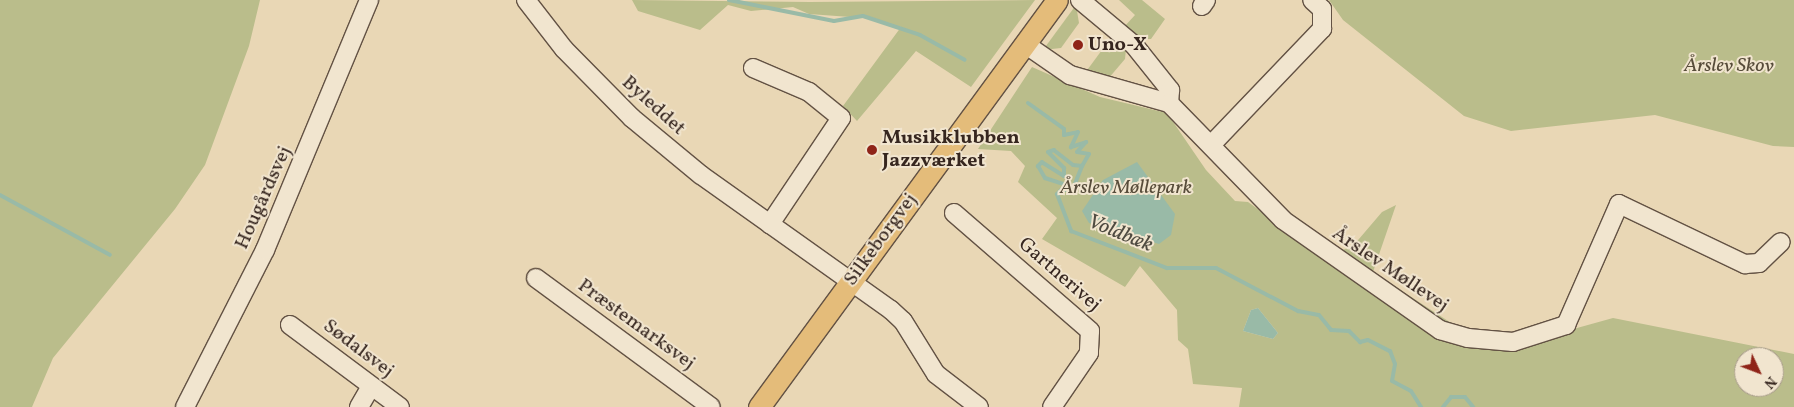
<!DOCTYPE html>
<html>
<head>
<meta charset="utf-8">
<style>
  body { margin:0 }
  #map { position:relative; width:1794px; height:407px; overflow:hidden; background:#e9d7b5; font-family:Vollkorn,serif }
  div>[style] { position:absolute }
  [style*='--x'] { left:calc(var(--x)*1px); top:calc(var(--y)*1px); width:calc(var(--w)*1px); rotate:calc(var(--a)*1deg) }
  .green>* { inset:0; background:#babd8b }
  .water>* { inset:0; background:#99baa7 }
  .stream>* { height:4px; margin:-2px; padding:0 2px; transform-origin:2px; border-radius:2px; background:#99baa7 }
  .roads { filter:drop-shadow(1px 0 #635244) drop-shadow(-1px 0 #635244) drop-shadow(0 1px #635244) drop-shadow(0 -1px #635244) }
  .minor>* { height:18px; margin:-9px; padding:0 9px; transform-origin:9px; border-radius:9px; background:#f1e5cf }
  .major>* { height:21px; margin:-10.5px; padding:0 10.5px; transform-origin:10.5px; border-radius:10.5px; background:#e4bc7a }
  .dots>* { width:14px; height:14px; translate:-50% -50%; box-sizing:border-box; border:2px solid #f1e5cf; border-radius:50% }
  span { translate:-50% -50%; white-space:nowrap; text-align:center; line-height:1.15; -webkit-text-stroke:4px #f1e5cf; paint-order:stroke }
  .poi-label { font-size:20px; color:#36261f; font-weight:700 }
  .left { translate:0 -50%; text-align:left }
  .park-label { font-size:20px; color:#574c3a; font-style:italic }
  .street-label { font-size:20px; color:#36261f }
  .water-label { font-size:21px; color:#4f4b41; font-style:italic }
  .north { position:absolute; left:1734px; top:347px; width:50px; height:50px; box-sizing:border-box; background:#f1e5cf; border:1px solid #a69989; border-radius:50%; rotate:133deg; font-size:14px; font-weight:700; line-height:20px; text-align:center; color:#36261f }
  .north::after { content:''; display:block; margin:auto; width:18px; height:22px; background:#8f2418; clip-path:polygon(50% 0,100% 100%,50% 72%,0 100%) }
</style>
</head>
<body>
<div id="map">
  <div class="green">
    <div style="clip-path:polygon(0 0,260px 0,249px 46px,205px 165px,175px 209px,53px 358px,32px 407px,0 407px)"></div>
    <div style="clip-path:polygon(632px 0,810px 2px,1035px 0,971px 87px,916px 51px,857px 121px,843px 106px,901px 27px,864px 18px,809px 14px,793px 7px,751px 11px,728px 5px,700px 30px,638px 11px)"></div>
    <div style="clip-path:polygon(1119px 0,1142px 0,1165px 19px,1151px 39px,1136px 39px,1124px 27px,1135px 15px)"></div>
    <div style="clip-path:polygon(1329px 0,1794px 0,1794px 147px,1773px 146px,1655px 115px,1511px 131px,1464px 116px,1343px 20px)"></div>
    <div style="clip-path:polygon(1076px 5px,1079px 23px,1061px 48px,1043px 50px)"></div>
    <div style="clip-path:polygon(1113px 35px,1126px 49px,1125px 59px,1108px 79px,1085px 73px)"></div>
    <div style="clip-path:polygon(evenodd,1032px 67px,1100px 97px,1167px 113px,1206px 170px,1235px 201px,1248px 202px,1302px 241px,1332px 254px,1353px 246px,1382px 212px,1396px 205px,1373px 272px,1468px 334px,1523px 343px,1613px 318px,1794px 354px,1794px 407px,1239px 407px,1242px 388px,1193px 384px,1188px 349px,1178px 340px,1177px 310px,1140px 266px,1125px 287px,1042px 239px,1057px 218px,1018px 182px,1025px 166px,1011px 151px,978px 149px,1032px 67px,1258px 308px,1278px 333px,1273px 339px,1243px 331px,1251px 310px,1258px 308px,1032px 67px,1744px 357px,1774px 357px,1774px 387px,1744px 387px,1744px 357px)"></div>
  </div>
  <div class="water">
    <div style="clip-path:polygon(1137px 162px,1175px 214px,1171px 235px,1159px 244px,1089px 223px,1082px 211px,1103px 180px)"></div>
    <div style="clip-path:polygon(1258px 308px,1278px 333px,1273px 339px,1243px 331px,1251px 310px)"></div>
  </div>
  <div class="stream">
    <div style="--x:729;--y:0;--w:107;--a:11.3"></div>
    <div style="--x:834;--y:21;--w:29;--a:-10"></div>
    <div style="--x:863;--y:16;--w:60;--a:18.4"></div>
    <div style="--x:920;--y:35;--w:51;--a:29.1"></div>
    <div style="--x:1028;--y:103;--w:44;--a:35.8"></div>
    <div style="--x:1064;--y:129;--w:6;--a:90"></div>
    <div style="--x:1064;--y:135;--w:14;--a:-12"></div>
    <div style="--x:1078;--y:132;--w:17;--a:115"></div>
    <div style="--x:1071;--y:147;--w:16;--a:-18"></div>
    <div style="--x:1086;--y:142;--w:13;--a:132"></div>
    <div style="--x:1077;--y:152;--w:12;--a:9"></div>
    <div style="--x:1089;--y:154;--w:14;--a:120"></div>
    <div style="--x:1082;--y:166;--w:9;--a:-174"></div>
    <div style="--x:1073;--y:165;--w:24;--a:-142"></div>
    <div style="--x:1054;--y:150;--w:6;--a:162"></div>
    <div style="--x:1048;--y:152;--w:23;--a:45"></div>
    <div style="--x:1064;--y:168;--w:8;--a:90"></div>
    <div style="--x:1064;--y:176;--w:26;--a:-148"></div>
    <div style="--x:1042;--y:162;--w:6;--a:135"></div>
    <div style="--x:1038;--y:166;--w:14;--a:60"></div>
    <div style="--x:1045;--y:178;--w:22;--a:18"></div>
    <div style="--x:1066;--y:185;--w:13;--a:135"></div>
    <div style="--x:1057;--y:194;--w:40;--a:69"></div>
    <div style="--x:1071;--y:231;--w:103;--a:21.1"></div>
    <div style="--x:1167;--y:268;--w:49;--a:0"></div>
    <div style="--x:1216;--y:268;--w:93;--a:27.7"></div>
    <div style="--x:1298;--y:311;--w:21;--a:11"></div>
    <div style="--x:1319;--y:315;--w:19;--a:51"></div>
    <div style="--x:1331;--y:330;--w:18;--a:3"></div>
    <div style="--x:1349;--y:331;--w:16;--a:45"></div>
    <div style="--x:1360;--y:342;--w:8;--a:-14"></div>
    <div style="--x:1368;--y:340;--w:25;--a:27"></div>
    <div style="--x:1390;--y:351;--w:14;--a:69"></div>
    <div style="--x:1395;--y:364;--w:17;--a:100"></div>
    <div style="--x:1392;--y:381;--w:21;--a:28"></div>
    <div style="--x:1411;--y:391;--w:19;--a:58"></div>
    <div style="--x:1065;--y:190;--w:10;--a:-24"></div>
    <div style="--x:1074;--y:186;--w:22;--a:-68"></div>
    <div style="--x:0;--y:195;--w:125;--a:28.6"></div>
    <div style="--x:1443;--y:407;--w:13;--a:-51"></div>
    <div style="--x:1451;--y:397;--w:14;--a:0"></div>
    <div style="--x:1465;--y:397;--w:13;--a:51"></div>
  </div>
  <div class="roads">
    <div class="minor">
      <div style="--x:526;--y:0;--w:62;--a:52.2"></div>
      <div style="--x:564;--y:49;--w:97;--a:45.4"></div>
      <div style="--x:632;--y:118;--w:89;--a:39.6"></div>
      <div style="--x:701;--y:175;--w:233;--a:35.4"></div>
      <div style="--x:891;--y:310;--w:16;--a:43"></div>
      <div style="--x:903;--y:321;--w:62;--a:58.1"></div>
      <div style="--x:936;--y:374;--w:54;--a:37.5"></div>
      <div style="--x:1080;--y:0;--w:70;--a:39.8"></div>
      <div style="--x:1134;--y:45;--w:58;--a:51.3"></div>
      <div style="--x:1170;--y:90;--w:13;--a:94"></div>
      <div style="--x:1202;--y:6;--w:7;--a:-56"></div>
      <div style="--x:1025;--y:44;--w:55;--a:34.6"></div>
      <div style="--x:1070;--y:75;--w:103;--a:15.8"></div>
      <div style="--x:1169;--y:103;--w:163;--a:45.7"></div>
      <div style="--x:1283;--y:220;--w:192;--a:35"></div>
      <div style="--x:1440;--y:330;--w:29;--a:16"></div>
      <div style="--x:1468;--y:338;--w:45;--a:5.1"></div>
      <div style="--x:1513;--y:342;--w:56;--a:-17.8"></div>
      <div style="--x:1566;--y:325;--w:132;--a:-66.3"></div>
      <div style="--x:1619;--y:204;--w:140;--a:25.5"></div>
      <div style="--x:1745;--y:264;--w:14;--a:-4"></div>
      <div style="--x:1759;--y:263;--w:30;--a:-44"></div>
      <div style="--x:753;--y:68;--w:61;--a:23.2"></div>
      <div style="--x:809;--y:92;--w:41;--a:39.1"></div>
      <div style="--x:841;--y:118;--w:128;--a:123.8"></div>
      <div style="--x:1211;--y:145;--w:161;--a:-46.3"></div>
      <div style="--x:1322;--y:29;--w:20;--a:-90"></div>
      <div style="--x:1322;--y:9;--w:13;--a:-138"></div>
      <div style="--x:954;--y:213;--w:180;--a:40.9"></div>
      <div style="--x:1090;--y:331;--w:22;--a:93"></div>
      <div style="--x:1089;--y:353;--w:65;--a:124.4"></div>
      <div style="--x:536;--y:278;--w:217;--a:36.4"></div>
      <div style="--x:290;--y:325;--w:137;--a:36.7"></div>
      <div style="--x:185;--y:407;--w:176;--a:-63"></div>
      <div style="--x:265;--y:250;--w:271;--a:-67.4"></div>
      <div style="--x:359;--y:407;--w:24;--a:-60"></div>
    </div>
    <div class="major">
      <div style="--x:759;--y:407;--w:504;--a:-53.79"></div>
    </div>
  </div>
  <div class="dots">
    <div style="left:1078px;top:45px;background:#8f2418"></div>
    <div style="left:872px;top:150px;background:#8f2418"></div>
  </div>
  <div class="poi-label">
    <span class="left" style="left:1088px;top:45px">Uno-X</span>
    <span class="left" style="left:882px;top:150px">Musikklubben<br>Jazzværket</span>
  </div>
  <div class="park-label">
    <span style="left:1729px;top:66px">Årslev Skov</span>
    <span style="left:1126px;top:188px">Årslev Møllepark</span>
  </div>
  <div class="street-label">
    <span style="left:653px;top:106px;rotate:42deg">Byleddet</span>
    <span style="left:264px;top:198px;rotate:-66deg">Hougårdsvej</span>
    <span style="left:881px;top:240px;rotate:-54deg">Silkeborgvej</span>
    <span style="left:1390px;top:270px;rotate:34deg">Årslev Møllevej</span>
    <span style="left:1059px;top:275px;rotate:41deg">Gartnerivej</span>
    <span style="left:636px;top:325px;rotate:36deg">Præstemarksvej</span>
    <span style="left:358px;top:349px;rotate:37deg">Sødalsvej</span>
  </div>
  <div class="water-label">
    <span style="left:1120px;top:234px;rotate:22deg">Voldbæk</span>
  </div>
  <div class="north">N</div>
</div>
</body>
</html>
